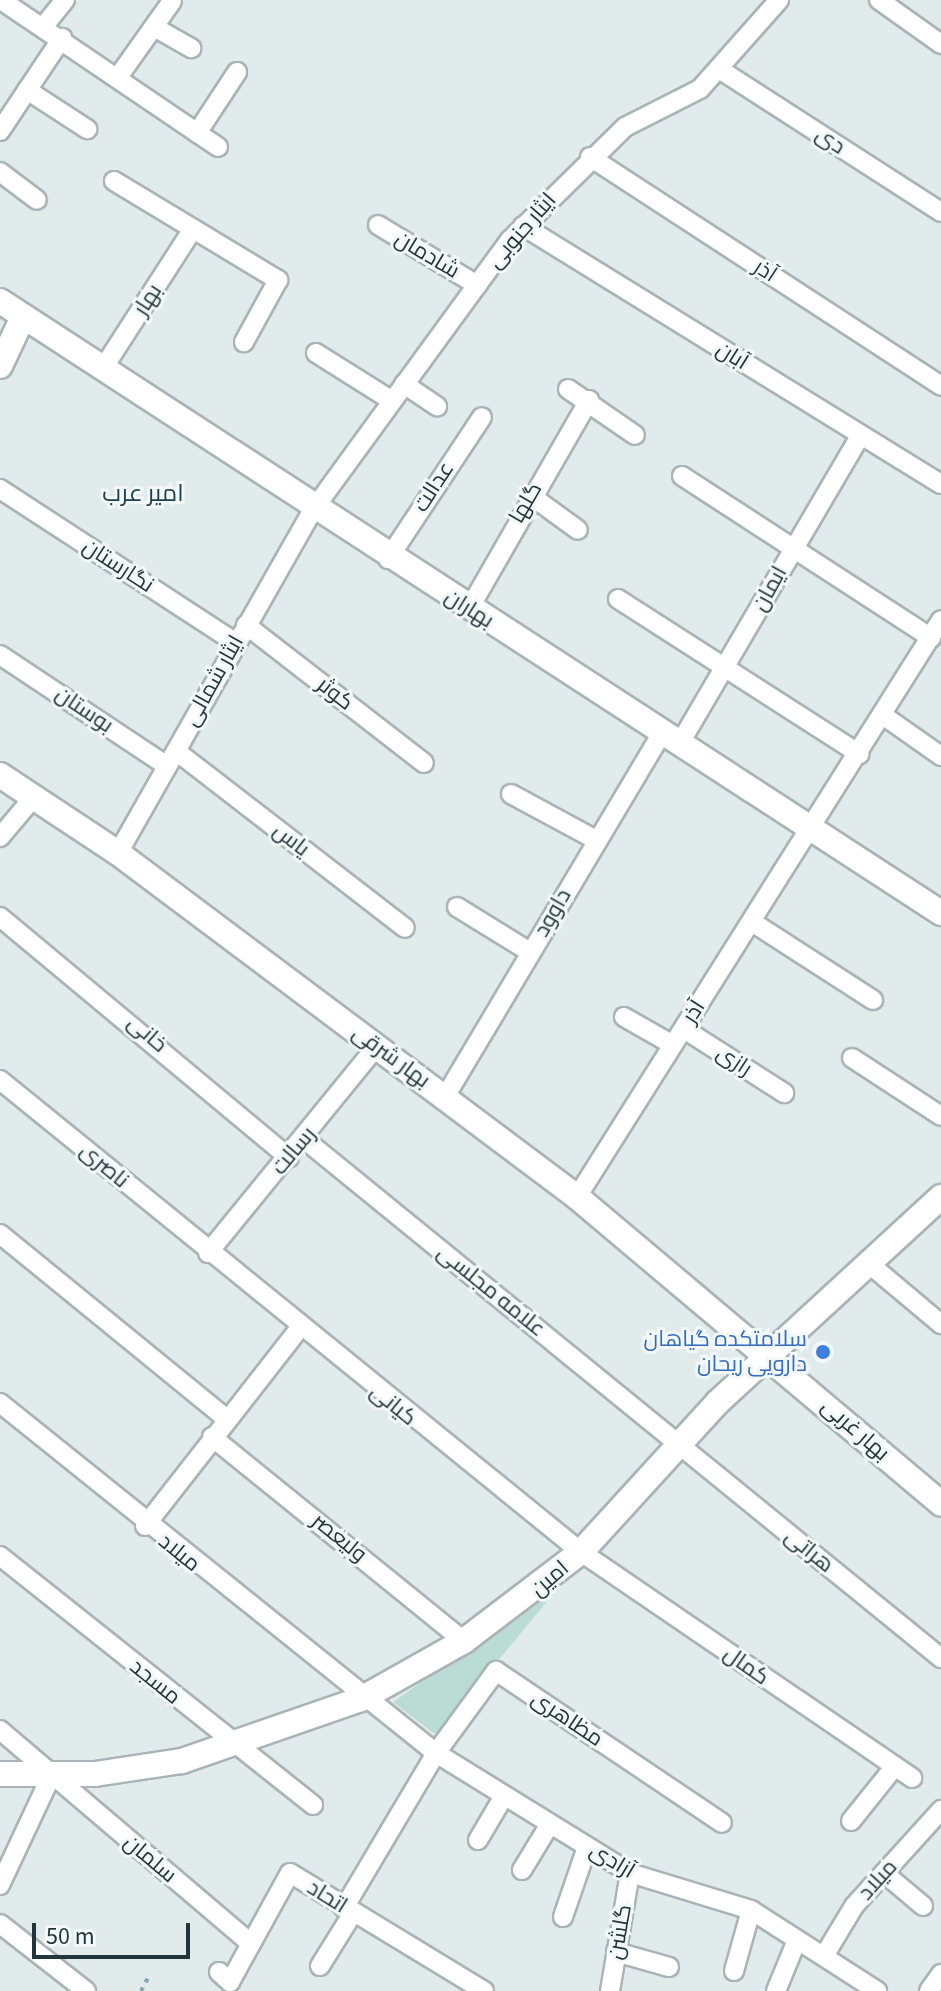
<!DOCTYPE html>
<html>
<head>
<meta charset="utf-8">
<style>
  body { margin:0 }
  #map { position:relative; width:941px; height:1991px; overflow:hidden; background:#e2ebec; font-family:"Source Sans 3",Cairo,sans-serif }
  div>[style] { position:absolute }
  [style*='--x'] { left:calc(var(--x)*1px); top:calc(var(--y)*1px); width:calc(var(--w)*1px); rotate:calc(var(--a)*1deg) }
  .green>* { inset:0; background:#bbdcd5 }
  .path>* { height:4px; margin-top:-2px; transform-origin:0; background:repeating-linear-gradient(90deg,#83a5ae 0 4px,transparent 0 10px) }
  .roads { filter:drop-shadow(2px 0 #a8b4b7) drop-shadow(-2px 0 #a8b4b7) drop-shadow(0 2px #a8b4b7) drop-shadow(0 -2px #a8b4b7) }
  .street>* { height:18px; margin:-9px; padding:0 9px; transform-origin:9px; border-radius:9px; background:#fff }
  .secondary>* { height:24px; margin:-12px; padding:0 12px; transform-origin:12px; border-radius:12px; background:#fff }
  .dots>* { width:22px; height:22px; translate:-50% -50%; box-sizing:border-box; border:4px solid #f2f8f8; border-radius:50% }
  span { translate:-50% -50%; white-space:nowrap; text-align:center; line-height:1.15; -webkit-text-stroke:6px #f2f8f8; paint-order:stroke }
  .street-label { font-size:22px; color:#22353c }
  .shop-label { font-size:22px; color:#366cbe }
  .right { translate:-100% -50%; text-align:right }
  .neighbourhood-label { font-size:24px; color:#1f404d }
  .scale { position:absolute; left:32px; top:1923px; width:158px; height:36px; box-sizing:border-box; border:4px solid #22353c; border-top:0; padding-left:10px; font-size:24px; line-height:28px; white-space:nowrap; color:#22353c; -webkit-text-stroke:6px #f2f8f8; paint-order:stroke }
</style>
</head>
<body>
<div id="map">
  <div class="green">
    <div style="clip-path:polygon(564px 1581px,436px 1735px,393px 1702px)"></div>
  </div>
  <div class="path">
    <div style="--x:141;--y:1991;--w:19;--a:-62"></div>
  </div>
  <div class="roads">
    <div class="street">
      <div style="--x:1;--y:0;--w:262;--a:34.1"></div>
      <div style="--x:879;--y:0;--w:76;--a:35.4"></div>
      <div style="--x:43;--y:27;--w:35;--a:-51"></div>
      <div style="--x:154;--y:27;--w:43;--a:29.6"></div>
      <div style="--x:719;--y:69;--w:264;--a:32.8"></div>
      <div style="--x:118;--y:77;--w:93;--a:-54.6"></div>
      <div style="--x:27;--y:90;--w:72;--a:33"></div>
      <div style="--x:0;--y:131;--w:112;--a:-56.3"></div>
      <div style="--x:197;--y:133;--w:73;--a:-56.7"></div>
      <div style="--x:590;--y:157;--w:419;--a:33.1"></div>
      <div style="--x:0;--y:172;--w:46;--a:37.1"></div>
      <div style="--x:114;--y:181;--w:192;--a:31.1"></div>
      <div style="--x:278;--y:280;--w:71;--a:118.7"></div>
      <div style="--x:378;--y:225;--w:116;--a:31.2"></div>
      <div style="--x:523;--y:226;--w:491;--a:31.7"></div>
      <div style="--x:316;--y:353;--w:89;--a:32.1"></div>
      <div style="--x:102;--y:370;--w:168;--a:-57.2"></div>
      <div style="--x:404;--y:384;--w:40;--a:34"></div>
      <div style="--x:568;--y:389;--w:81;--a:34.5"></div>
      <div style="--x:682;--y:476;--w:297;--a:33"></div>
      <div style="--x:0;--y:489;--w:282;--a:33.1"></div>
      <div style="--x:530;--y:495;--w:59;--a:36.1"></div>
      <div style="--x:388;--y:559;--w:170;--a:-56.5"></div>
      <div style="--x:618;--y:599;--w:287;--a:32.7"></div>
      <div style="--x:469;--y:609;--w:241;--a:-60.1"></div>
      <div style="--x:246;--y:625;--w:225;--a:37.8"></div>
      <div style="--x:0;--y:655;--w:201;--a:33.6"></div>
      <div style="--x:884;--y:716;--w:70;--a:35.1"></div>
      <div style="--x:680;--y:743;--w:356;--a:-59.6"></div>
      <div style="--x:176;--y:751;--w:289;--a:37.7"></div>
      <div style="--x:511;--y:794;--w:97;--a:28.4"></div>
      <div style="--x:0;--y:837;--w:51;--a:-49.8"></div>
      <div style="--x:118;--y:853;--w:395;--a:-60.4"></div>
      <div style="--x:313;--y:510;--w:334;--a:-53.9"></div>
      <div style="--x:510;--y:240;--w:161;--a:-44.5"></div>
      <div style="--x:625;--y:127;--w:84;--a:-26.9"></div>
      <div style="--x:700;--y:89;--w:119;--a:-48.4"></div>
      <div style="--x:457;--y:907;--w:86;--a:31.7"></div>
      <div style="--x:0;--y:917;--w:376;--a:39.8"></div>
      <div style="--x:752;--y:922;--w:144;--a:32.8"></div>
      <div style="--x:624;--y:1017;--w:56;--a:29.7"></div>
      <div style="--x:684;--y:1029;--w:119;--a:32.6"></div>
      <div style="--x:852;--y:1058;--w:106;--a:33.1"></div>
      <div style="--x:0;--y:1080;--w:749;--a:39.09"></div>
      <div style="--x:581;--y:1552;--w:401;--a:34.3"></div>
      <div style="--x:445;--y:1097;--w:427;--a:-59.2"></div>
      <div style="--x:304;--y:1139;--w:822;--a:39.17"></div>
      <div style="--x:577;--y:1197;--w:682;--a:-57.75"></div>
      <div style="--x:0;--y:1234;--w:293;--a:39.2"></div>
      <div style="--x:208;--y:1253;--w:267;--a:-50.8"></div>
      <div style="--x:867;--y:1262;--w:97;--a:40"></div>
      <div style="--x:0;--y:1403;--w:559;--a:38.76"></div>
      <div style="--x:436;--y:1753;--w:228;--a:31.7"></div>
      <div style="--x:630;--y:1873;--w:127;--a:17"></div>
      <div style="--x:751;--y:1910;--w:150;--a:32.7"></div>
      <div style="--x:212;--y:1437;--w:324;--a:39"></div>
      <div style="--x:145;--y:1526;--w:250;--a:-52"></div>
      <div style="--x:0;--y:1556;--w:400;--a:38.5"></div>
      <div style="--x:0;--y:1730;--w:327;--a:40.4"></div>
      <div style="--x:851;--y:1821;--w:70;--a:-51.3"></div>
      <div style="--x:478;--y:1840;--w:51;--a:-59.4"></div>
      <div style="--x:522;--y:1870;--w:54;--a:-58.7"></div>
      <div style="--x:884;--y:1873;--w:51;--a:40.2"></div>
      <div style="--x:0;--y:1885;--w:120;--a:-64.9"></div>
      <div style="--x:344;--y:1908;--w:180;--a:-59.3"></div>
      <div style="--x:436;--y:1753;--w:102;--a:-53.8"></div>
      <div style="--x:496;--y:1671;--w:272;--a:33.9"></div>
      <div style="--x:563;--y:1917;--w:74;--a:-71.1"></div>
      <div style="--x:0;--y:1924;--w:109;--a:37.9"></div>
      <div style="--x:616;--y:1952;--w:55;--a:15.8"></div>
      <div style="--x:824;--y:1956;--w:58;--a:-59"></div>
      <div style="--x:854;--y:1906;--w:130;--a:-47.8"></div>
      <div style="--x:320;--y:1966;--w:62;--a:-58.1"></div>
      <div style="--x:734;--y:1971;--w:63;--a:-74.4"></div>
      <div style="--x:219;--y:1972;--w:15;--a:42"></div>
      <div style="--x:230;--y:1982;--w:124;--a:-61.2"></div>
      <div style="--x:290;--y:1873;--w:227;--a:31.3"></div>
      <div style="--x:610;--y:1991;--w:120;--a:-80.4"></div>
      <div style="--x:776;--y:1991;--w:55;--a:-67.6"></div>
      <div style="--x:929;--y:1991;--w:21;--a:-55"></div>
    </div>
    <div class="secondary">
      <div style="--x:0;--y:301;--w:1123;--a:33.04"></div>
      <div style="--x:0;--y:366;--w:54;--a:-64.9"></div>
      <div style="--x:0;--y:775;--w:141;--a:33.5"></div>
      <div style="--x:118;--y:853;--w:574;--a:36.85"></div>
      <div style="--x:577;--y:1197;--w:476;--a:40.1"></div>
      <div style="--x:0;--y:1774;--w:95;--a:0"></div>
      <div style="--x:95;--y:1774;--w:88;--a:-8.5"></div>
      <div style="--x:182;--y:1761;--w:189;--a:-19.1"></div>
      <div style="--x:361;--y:1699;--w:118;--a:-29.4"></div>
      <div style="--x:464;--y:1641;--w:147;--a:-37.3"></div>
      <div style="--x:581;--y:1552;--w:203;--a:-47.6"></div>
      <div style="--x:718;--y:1402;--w:303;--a:-42.6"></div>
    </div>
  </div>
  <div class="dots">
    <div style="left:823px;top:1352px;background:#3f7fe0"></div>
  </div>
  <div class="street-label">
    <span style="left:830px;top:141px;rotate:33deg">دی</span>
    <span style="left:522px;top:231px;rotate:-49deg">ایثار جنوبی</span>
    <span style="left:427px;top:255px;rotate:31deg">شادمان</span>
    <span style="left:765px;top:271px;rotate:33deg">آذر</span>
    <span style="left:148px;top:300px;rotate:-57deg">بهار</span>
    <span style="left:732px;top:356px;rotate:32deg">آبان</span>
    <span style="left:434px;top:487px;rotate:-57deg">عدالت</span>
    <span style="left:526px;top:503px;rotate:-60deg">گلها</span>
    <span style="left:118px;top:566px;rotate:33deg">نگارستان</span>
    <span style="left:770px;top:589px;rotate:-61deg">ایمان</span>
    <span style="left:469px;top:609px;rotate:32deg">بهاران</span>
    <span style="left:214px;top:681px;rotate:-61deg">ایثار شمالی</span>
    <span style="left:335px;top:694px;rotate:38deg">کوثر</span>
    <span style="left:84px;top:710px;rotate:34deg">بوستان</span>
    <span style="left:291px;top:840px;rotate:38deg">یاس</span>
    <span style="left:553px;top:913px;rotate:-60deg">داوود</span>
    <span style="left:694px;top:1012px;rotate:-57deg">آذر</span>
    <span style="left:147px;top:1034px;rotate:41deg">خانی</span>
    <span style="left:391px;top:1057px;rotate:36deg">بهار شرقی</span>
    <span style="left:734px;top:1061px;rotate:33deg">رازی</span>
    <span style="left:294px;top:1151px;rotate:-50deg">رسالت</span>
    <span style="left:104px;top:1166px;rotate:40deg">ناصری</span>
    <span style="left:491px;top:1291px;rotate:39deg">علامه مجلسی</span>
    <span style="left:393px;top:1405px;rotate:39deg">کیانی</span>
    <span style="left:855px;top:1430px;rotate:41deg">بهار غربی</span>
    <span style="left:339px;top:1538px;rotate:39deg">ولیعصر</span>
    <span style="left:809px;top:1551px;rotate:39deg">هراتی</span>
    <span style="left:179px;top:1553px;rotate:39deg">میلاد</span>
    <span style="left:550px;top:1579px;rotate:-41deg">امین</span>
    <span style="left:746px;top:1666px;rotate:35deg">کمال</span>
    <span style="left:155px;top:1682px;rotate:39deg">مسجد</span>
    <span style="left:567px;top:1719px;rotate:34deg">مظاهری</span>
    <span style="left:150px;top:1859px;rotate:40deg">سلمان</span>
    <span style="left:612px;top:1861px;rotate:31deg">آزادی</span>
    <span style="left:878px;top:1880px;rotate:-48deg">میلاد</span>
    <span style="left:327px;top:1897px;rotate:32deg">اتحاد</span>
    <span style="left:620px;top:1932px;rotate:-80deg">گلشن</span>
  </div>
  <div class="shop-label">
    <span class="right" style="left:807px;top:1352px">سلامتکده گیاهان<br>دارویی ریحان</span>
  </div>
  <div class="neighbourhood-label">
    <span style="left:143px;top:494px">امیر عرب</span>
  </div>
  <div class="scale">50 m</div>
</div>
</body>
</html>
